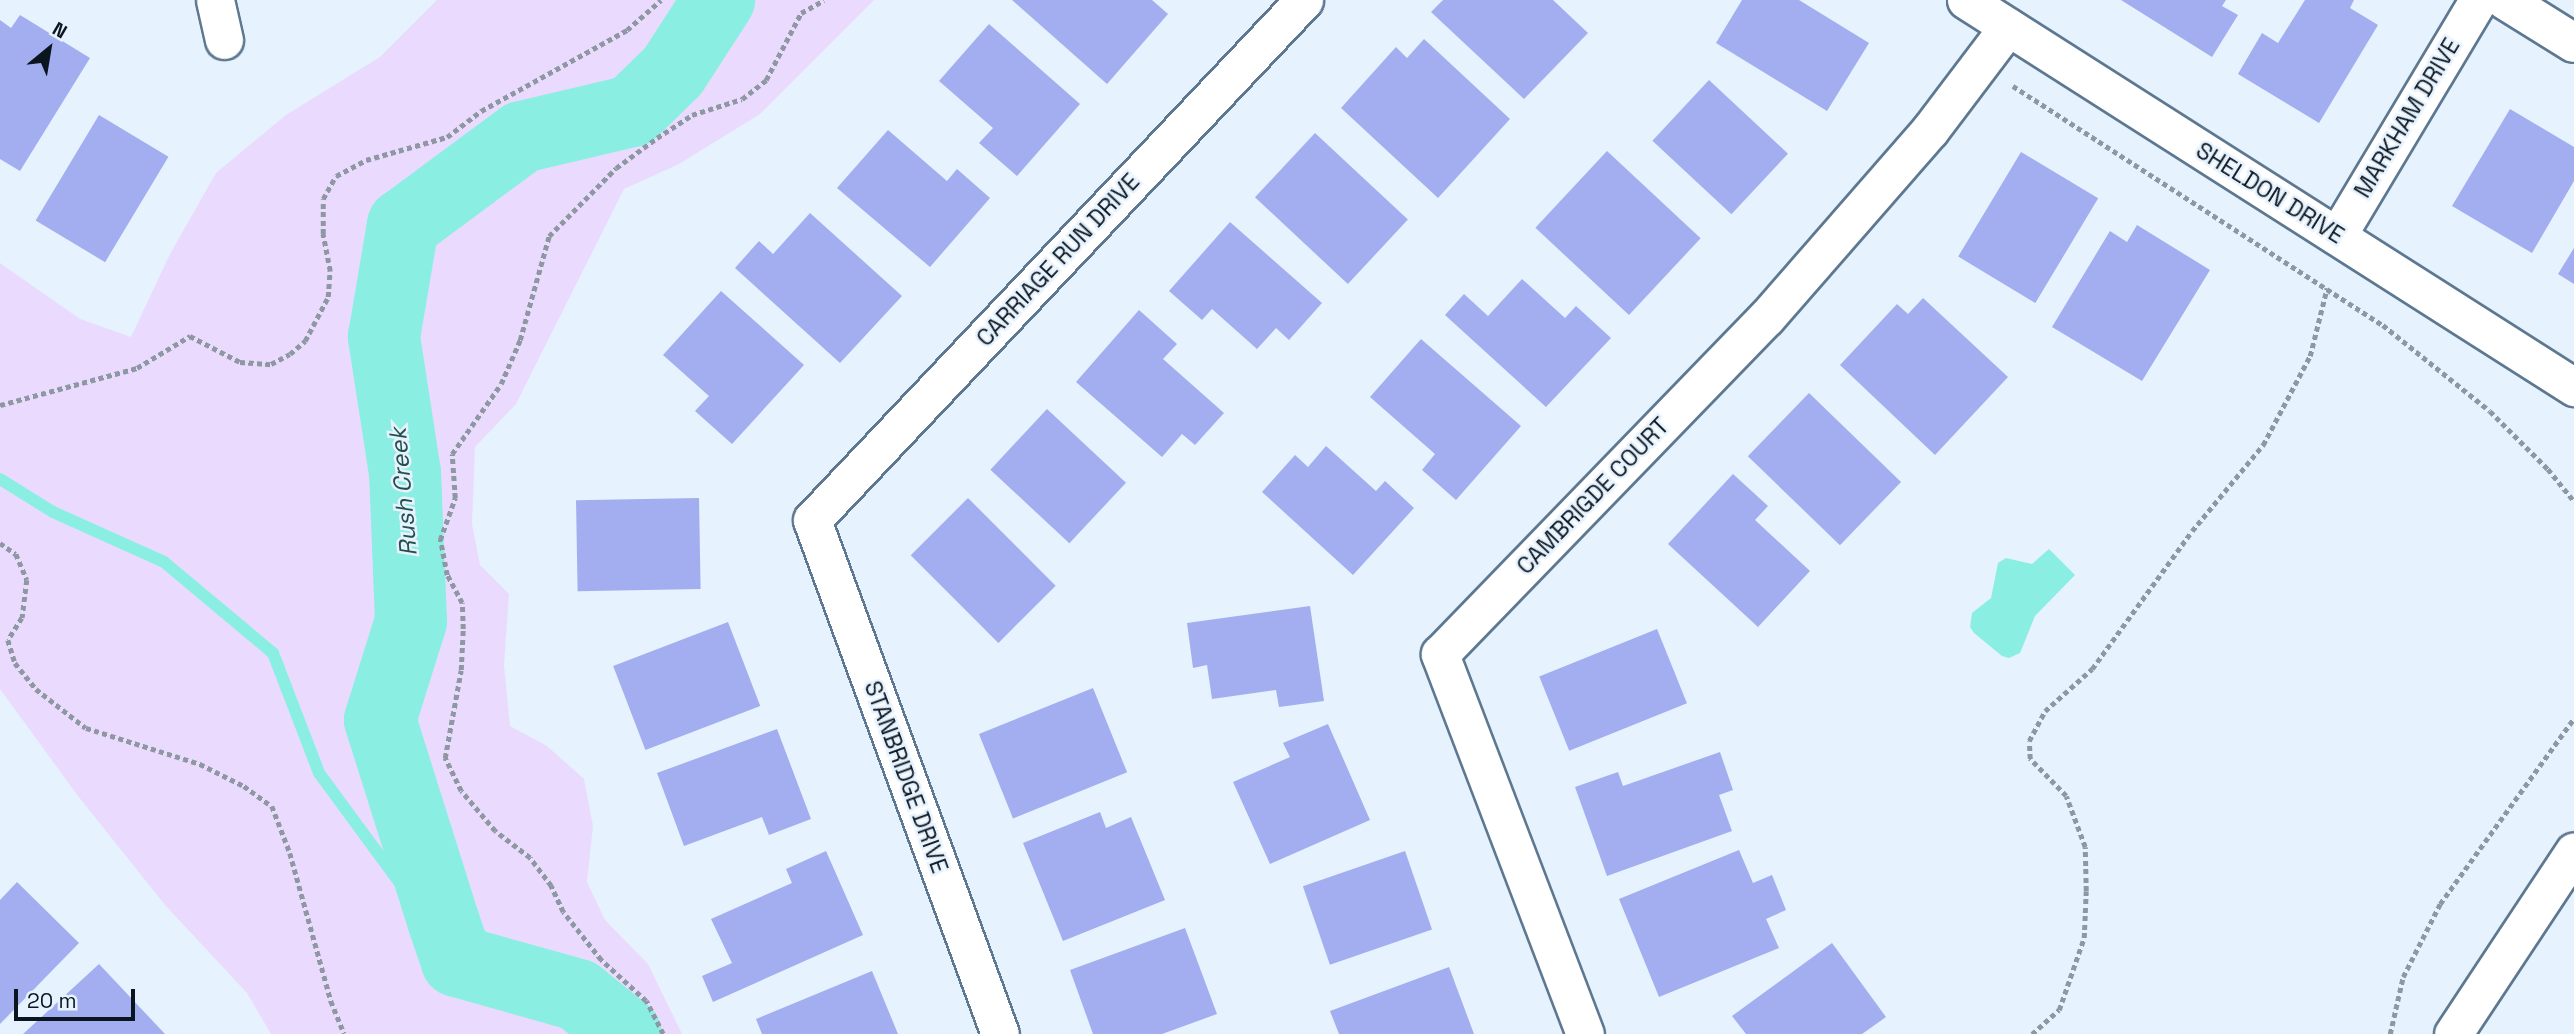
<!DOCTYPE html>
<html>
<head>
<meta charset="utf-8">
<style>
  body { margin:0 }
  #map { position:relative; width:2574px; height:1034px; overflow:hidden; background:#e6f2fd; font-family:"Space Grotesk",sans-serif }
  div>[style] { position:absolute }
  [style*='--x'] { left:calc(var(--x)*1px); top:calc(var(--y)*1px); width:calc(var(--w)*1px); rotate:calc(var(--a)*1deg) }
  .green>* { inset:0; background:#eadbfe }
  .water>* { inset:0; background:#8beee3 }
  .stream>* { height:12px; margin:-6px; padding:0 6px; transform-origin:6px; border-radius:6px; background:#8beee3 }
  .river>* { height:72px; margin:-36px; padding:0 36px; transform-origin:36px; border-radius:36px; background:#8beee3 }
  .building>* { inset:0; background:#a2aef0; transform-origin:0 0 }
  .path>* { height:4.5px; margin-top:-2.25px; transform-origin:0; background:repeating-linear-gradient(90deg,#8d98a3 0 5px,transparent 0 8.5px) }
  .roads { filter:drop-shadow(2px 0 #5d7890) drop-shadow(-2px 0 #5d7890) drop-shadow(0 2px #5d7890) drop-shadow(0 -2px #5d7890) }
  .minor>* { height:37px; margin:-18.5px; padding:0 18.5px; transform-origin:18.5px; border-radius:18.5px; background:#fff }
  .secondary>* { height:38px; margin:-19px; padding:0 19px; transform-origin:19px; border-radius:19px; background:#fff }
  span { translate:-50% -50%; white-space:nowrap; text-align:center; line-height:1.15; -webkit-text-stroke:5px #e6f2fd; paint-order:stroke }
  .street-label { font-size:23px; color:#0b151f }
  .water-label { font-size:24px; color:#23504b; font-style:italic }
  .north { position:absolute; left:14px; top:14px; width:70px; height:70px; -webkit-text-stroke:5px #e6f2fd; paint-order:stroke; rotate:30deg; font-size:19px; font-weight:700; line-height:28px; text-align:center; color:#0b151f }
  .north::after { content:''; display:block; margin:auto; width:24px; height:32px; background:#0b151f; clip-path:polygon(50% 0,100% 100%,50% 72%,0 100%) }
  .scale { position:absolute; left:14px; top:989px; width:121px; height:32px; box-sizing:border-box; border:4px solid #0b151f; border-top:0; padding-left:9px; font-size:21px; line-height:24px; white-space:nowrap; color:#0b151f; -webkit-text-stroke:5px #e6f2fd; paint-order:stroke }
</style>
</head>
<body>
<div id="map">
  <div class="green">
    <div style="clip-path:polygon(437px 0,874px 0,760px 114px,679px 164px,624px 189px,516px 404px,475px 447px,472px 524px,480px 565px,509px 594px,504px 665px,510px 726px,547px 746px,584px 779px,593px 826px,587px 882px,605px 920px,648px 964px,682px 1034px,271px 1034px,247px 993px,165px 905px,78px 796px,0 689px,0 263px,80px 319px,131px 337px,170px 254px,216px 173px,286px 115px,380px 57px)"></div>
  </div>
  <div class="water">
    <div style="clip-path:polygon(2049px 549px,2075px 575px,2035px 616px,2020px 653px,2009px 658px,2002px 656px,1974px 633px,1970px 627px,1972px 613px,1991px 598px,1998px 563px,2006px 558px,2032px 564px)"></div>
  </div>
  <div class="stream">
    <div style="--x:0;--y:479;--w:62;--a:31.9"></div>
    <div style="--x:53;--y:512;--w:122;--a:24.2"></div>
    <div style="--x:164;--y:562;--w:142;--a:39.9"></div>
    <div style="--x:273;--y:653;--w:129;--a:69"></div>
    <div style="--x:319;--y:773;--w:233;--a:53.7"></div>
  </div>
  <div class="river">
    <div style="--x:626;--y:1034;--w:62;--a:-140.9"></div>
    <div style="--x:578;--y:995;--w:126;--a:-164.3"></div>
    <div style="--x:457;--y:961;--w:40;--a:-108.9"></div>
    <div style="--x:444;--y:923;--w:213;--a:-107.5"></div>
    <div style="--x:380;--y:720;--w:104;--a:-72.6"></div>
    <div style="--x:411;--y:621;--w:148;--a:-92.3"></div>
    <div style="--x:405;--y:473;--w:138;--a:-98.8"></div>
    <div style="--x:384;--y:337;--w:114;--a:-80.4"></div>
    <div style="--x:403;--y:225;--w:148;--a:-36.5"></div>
    <div style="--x:522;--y:137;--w:113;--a:-13.3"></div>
    <div style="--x:632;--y:111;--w:57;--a:-44.3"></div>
    <div style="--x:673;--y:71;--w:85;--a:-57.1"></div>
  </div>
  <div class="building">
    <div style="clip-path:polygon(1012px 0,1152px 0,1168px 14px,1107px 84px)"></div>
    <div style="clip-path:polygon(1443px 0,1553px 0,1588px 33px,1524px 99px,1431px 12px)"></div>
    <div style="clip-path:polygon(1742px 0,1799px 0,1869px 43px,1827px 111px,1716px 43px)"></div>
    <div style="clip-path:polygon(2121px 0,2226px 0,2222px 6px,2238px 15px,2212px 57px)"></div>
    <div style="clip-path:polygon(2305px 0,2354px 0,2350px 8px,2378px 25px,2319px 123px,2238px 74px,2262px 33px,2278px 43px)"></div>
    <div style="clip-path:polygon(20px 15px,90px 58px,20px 171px,0 159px,0 20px,11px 28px)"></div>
    <div style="clip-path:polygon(989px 24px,1080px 104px,1017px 176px,979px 143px,993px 128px,939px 81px)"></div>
    <div style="clip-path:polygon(1424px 39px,1510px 119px,1438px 198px,1341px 108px,1396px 47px,1407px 58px)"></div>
    <div style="left:1709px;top:80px;width:108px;height:83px;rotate:43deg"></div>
    <div style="clip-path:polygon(2510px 109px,2574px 147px,2574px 181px,2532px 253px,2452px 206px)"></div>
    <div style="left:99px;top:115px;width:81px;height:123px;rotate:31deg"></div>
    <div style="clip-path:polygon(888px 130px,947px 181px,957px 169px,990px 198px,930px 267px,837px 188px)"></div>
    <div style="left:1315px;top:133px;width:127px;height:88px;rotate:43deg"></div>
    <div style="left:1607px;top:151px;width:128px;height:105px;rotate:43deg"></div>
    <div style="left:2021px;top:152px;width:90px;height:122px;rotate:31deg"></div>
    <div style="clip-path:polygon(810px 213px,902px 296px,840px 363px,735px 268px,759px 241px,773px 254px)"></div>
    <div style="clip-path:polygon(1230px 222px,1322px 303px,1289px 340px,1276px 328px,1257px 349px,1212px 309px,1202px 320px,1169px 291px)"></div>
    <div style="clip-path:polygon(2137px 225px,2210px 270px,2142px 381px,2052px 327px,2110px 231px,2127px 242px)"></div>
    <div style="clip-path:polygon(2574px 248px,2574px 284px,2558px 274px)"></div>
    <div style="clip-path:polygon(1522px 279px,1565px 318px,1576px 306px,1611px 338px,1546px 407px,1445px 315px,1464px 294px,1488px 316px)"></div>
    <div style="clip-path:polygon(721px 291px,804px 365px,732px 444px,695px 411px,709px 396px,663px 355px)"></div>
    <div style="clip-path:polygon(1923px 298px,2008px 377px,1935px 455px,1840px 365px,1897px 304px,1908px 314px)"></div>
    <div style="clip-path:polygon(1139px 310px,1177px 344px,1163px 359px,1224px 413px,1195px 445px,1182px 434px,1162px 457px,1076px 382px)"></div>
    <div style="clip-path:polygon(1421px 339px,1521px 426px,1456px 500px,1422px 470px,1435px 454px,1370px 397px)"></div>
    <div style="left:1809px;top:393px;width:128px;height:88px;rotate:44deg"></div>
    <div style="left:1047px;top:409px;width:108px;height:83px;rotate:43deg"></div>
    <div style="clip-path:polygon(1326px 446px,1376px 491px,1385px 481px,1414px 508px,1353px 575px,1262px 492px,1295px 455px,1308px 467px)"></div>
    <div style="clip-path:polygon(1733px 474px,1768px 506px,1755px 520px,1810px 571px,1758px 627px,1668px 544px)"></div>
    <div style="left:699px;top:498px;width:91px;height:123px;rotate:89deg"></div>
    <div style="left:968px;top:498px;width:124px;height:81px;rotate:45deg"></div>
    <div style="clip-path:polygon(1310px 606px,1324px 701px,1279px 707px,1276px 690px,1212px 699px,1207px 665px,1193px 668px,1187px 623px)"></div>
    <div style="left:728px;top:622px;width:90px;height:123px;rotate:69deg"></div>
    <div style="left:1657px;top:629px;width:80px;height:127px;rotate:68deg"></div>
    <div style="left:1093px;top:688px;width:91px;height:123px;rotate:68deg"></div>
    <div style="clip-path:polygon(1328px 724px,1370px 820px,1270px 864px,1233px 782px,1290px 757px,1283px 743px)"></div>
    <div style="clip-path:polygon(777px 729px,811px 819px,769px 835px,762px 817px,684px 846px,657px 773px)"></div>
    <div style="clip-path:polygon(1720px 752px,1733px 790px,1719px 795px,1732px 831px,1607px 876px,1575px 787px,1618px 772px,1623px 786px)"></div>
    <div style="clip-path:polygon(1100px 812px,1106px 828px,1131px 817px,1165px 900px,1063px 941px,1023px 843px)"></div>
    <div style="clip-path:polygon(1739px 850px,1753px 883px,1772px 875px,1786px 910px,1766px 919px,1779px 948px,1659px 997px,1619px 899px)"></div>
    <div style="clip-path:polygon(826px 851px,863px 935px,713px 1002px,702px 976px,732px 963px,711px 919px,792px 883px,786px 869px)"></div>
    <div style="left:1405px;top:851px;width:83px;height:108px;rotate:71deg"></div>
    <div style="clip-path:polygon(17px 882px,79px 943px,0 1024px,0 900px)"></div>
    <div style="clip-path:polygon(1185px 928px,1217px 1014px,1162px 1034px,1093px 1034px,1070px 970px)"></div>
    <div style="clip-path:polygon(1832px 943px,1886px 1017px,1862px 1034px,1746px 1034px,1732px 1016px)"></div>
    <div style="clip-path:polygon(99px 964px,165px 1034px,23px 1034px)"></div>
    <div style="clip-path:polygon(1449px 967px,1474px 1034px,1339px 1034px,1330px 1011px)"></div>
    <div style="clip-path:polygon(872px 971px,898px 1034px,762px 1034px,756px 1019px)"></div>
  </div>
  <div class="path">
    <div style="--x:2013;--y:86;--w:440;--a:32.9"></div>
    <div style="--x:2383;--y:325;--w:137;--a:38.8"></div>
    <div style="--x:2490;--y:411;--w:82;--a:45"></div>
    <div style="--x:2548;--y:469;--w:41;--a:50.9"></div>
    <div style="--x:0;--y:405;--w:142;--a:-15.1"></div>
    <div style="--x:137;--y:368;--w:62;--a:-31.1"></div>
    <div style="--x:190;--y:336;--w:56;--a:27.5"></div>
    <div style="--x:240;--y:362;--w:31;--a:4"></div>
    <div style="--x:271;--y:364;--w:21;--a:-28"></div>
    <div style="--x:290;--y:354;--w:20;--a:-41"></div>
    <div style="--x:305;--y:341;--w:50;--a:-62.4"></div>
    <div style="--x:328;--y:297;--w:26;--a:-86"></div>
    <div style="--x:330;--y:271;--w:38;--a:-101"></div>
    <div style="--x:323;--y:234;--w:35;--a:-90"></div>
    <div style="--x:323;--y:199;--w:26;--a:-61"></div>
    <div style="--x:336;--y:176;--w:34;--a:-28"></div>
    <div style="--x:366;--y:160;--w:84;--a:-15.9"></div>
    <div style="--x:447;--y:137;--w:43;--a:-37.4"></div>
    <div style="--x:481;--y:111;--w:167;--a:-29"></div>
    <div style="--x:627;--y:30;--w:45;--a:-41.4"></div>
    <div style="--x:0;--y:543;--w:19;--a:35"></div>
    <div style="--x:16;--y:554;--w:28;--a:67"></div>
    <div style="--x:27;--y:580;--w:38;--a:97"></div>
    <div style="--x:22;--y:618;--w:26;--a:122"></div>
    <div style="--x:8;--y:640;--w:24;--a:73"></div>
    <div style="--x:15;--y:663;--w:33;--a:51"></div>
    <div style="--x:36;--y:689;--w:63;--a:38"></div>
    <div style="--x:86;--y:728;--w:120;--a:17.5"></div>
    <div style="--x:200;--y:764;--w:49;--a:26.6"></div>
    <div style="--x:244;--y:786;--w:34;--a:36"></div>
    <div style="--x:272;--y:806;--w:50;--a:69"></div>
    <div style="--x:290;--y:853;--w:154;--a:74.5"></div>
    <div style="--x:331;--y:1001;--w:35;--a:68"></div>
    <div style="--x:663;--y:1034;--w:37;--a:-117"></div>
    <div style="--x:646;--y:1001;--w:61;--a:-137.7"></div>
    <div style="--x:601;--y:960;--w:61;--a:-128.4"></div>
    <div style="--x:563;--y:912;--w:29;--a:-115"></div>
    <div style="--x:551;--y:886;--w:35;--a:-127"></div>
    <div style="--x:530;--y:858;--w:44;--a:-142.4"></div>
    <div style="--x:495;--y:831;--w:52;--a:-130.4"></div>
    <div style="--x:461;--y:791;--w:37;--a:-116"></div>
    <div style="--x:445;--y:758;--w:89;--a:-79.7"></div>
    <div style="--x:461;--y:670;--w:41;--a:-87.2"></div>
    <div style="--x:463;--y:629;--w:26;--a:-92"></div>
    <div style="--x:462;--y:603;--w:32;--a:-118"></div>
    <div style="--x:447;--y:575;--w:36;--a:-101"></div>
    <div style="--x:440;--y:540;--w:45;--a:-70.3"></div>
    <div style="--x:455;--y:498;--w:44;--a:-93.9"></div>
    <div style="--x:452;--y:454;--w:85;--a:-55"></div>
    <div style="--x:501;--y:384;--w:48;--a:-66.6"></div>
    <div style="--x:520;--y:340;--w:108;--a:-74.4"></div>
    <div style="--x:549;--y:236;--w:95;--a:-45.4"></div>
    <div style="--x:616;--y:168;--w:51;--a:-36.2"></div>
    <div style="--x:657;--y:138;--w:42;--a:-33.3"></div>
    <div style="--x:692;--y:115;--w:52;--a:-17.7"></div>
    <div style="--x:742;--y:99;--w:31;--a:-38"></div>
    <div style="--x:766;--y:80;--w:76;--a:-62.4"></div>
    <div style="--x:801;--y:13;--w:26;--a:-29"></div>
    <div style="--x:2032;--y:1034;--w:36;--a:-42"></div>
    <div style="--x:2059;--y:1010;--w:76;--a:-70.9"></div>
    <div style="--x:2084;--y:938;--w:47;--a:-87.6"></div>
    <div style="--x:2086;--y:891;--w:44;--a:-91.3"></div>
    <div style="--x:2085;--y:847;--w:54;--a:-110.4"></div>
    <div style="--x:2066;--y:796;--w:52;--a:-134.2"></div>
    <div style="--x:2030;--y:759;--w:18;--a:-93"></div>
    <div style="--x:2029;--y:741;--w:34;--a:-62"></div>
    <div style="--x:2045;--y:711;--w:63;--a:-41.8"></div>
    <div style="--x:2092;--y:669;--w:170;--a:-54.1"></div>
    <div style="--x:2192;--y:531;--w:112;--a:-50.5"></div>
    <div style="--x:2263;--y:445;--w:101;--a:-62.2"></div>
    <div style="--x:2310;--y:356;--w:70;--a:-76"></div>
    <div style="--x:2390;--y:1034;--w:58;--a:-77.2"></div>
    <div style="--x:2403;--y:977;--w:82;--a:-63.1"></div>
    <div style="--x:2440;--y:904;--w:229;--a:-54.2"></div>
  </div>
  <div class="roads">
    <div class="minor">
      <div style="--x:215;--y:0;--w:41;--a:77.3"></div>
      <div style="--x:1966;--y:0;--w:721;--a:32.48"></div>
      <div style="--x:2337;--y:236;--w:275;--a:-59.1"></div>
      <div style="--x:1000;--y:1034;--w:547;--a:-110.09"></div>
      <div style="--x:812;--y:520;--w:716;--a:-46.58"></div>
      <div style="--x:1585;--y:1034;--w:407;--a:-110.9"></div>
      <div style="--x:1440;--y:654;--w:468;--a:-45.9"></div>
      <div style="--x:1766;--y:318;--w:249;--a:-48.9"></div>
      <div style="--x:1930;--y:130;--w:129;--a:-52.9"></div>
      <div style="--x:2453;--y:1034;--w:219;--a:-56.5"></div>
    </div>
    <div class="secondary">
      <div style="--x:2505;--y:0;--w:81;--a:31.9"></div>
    </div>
  </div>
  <div class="street-label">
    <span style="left:2407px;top:118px;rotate:-59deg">MARKHAM DRIVE</span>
    <span style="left:2270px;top:193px;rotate:32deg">SHELDON DRIVE</span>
    <span style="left:1058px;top:260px;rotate:-47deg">CARRIAGE RUN DRIVE</span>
    <span style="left:1593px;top:496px;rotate:-46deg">CAMBRIGDE COURT</span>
    <span style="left:906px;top:777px;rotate:70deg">STANBRIDGE DRIVE</span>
  </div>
  <div class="water-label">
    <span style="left:403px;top:492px;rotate:-95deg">Rush Creek</span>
  </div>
  <div class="north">N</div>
  <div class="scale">20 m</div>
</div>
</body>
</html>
